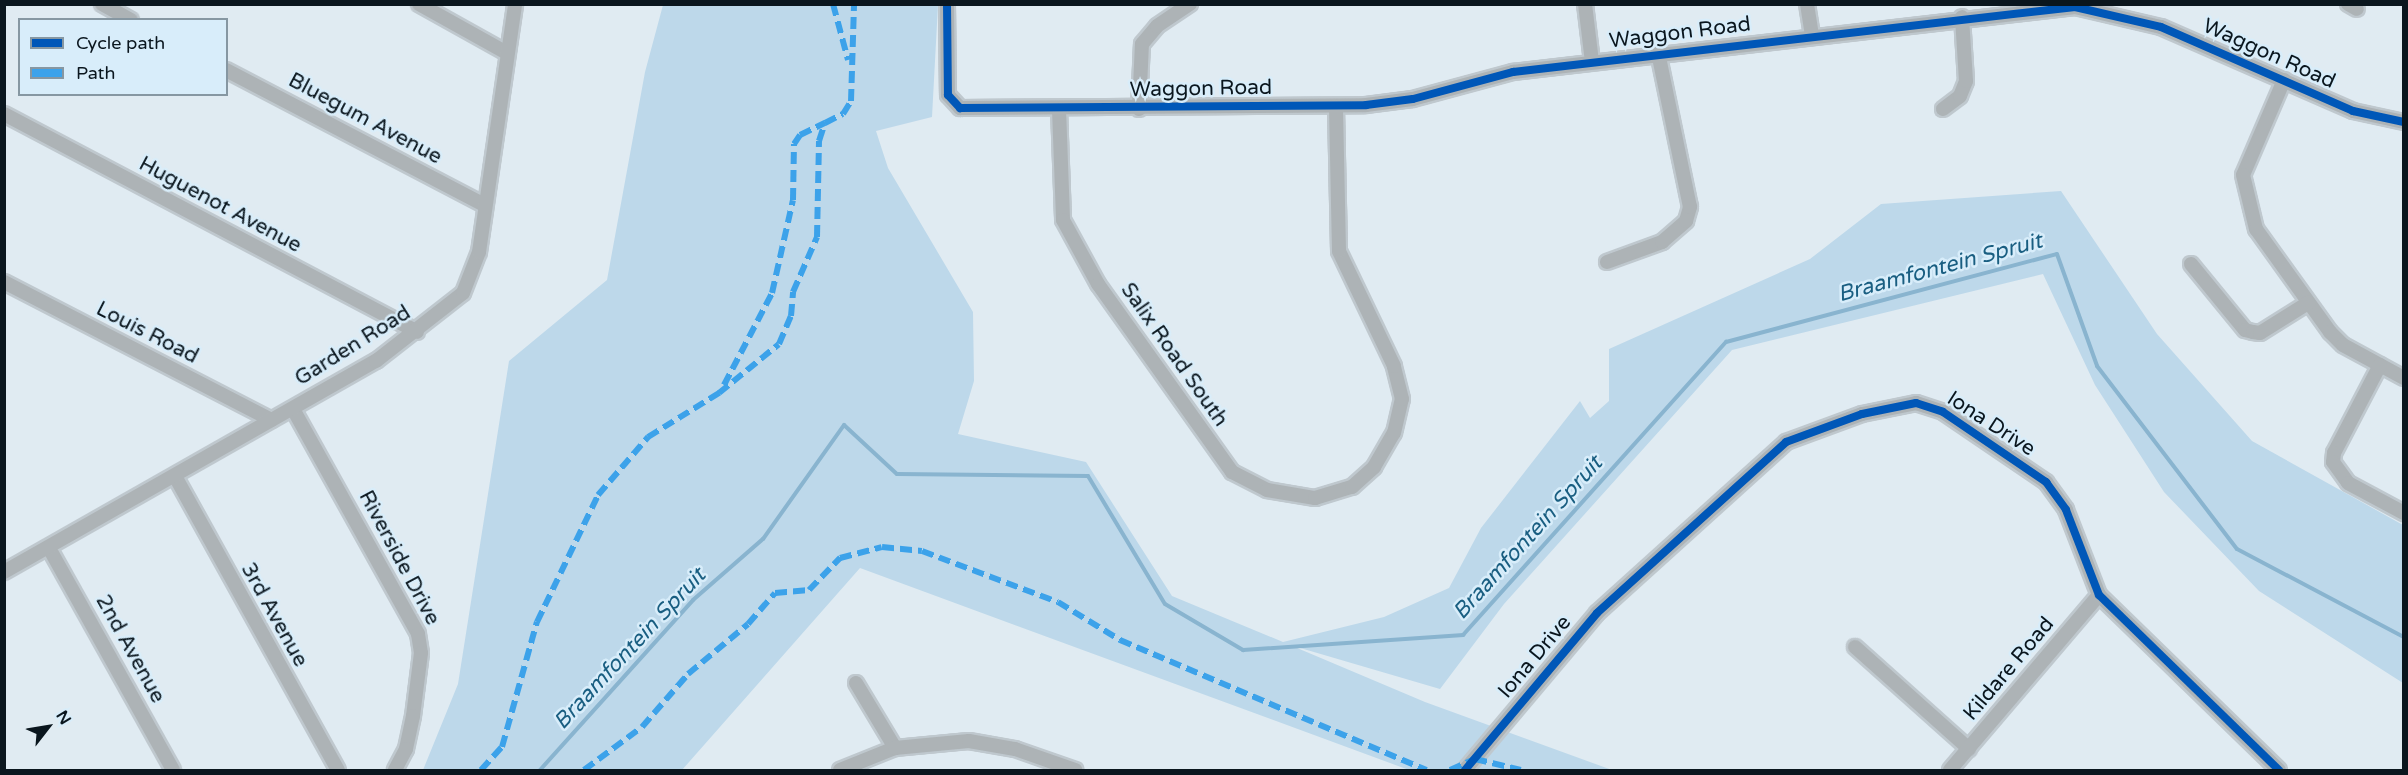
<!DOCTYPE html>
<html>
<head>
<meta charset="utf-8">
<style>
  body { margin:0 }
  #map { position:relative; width:2408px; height:775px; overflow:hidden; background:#e0ebf2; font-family:"Varela Round",sans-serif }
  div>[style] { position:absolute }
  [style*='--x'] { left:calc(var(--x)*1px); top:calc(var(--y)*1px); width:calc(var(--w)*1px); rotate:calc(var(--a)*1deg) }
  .green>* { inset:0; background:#bdd8ea }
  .stream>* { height:4px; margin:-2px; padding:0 2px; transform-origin:2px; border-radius:2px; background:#89b4cf }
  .roads { filter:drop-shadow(2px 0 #bfc8ce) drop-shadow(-2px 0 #bfc8ce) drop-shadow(0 2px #bfc8ce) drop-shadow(0 -2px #bfc8ce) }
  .street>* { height:14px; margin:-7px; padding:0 7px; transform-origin:7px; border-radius:7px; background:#adb3b6 }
  .quiet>* { height:6px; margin-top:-3px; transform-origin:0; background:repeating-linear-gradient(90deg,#3ca2ea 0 12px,transparent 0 18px) }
  .cycleway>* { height:8px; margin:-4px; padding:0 4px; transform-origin:4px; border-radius:4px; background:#0057b8 }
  span { translate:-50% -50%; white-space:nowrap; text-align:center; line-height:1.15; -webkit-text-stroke:5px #d8edfa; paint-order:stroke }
  .street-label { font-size:21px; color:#0a161e }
  .water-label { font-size:22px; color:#195e81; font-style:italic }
  .frame { position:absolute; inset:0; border:6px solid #0a161e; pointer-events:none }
  .legend { position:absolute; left:18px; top:18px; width:210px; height:78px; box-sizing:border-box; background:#d8edfa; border:2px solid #8697a2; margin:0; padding:8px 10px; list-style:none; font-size:18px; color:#0a161e }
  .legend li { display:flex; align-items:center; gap:12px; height:30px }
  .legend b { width:30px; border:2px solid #8697a2 }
  .north { position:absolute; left:18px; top:697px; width:60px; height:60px; -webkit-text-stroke:4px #d8edfa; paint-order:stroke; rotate:59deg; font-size:16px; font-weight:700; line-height:24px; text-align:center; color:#0a161e }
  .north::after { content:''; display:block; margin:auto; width:21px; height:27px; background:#0a161e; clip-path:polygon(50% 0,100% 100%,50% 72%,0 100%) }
</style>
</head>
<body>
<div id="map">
  <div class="green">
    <div style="clip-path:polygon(663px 5px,938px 5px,932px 117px,876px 131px,888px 168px,973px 312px,974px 381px,958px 434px,1086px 462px,1172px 596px,1283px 642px,1384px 617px,1449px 588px,1481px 528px,1580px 401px,1590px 418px,1609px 401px,1609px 349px,1810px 259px,1881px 204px,2061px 191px,2157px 334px,2252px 441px,2403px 525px,2403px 683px,2259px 591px,2164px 492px,2095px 385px,2043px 274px,1732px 350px,1504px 604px,1440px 689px,1290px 645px,1425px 702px,1612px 770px,1409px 770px,860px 568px,682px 770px,423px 770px,458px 684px,509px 361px,607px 280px,645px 72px)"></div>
  </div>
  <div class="stream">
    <div style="--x:540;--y:770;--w:229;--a:-48"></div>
    <div style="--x:693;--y:600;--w:93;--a:-41.1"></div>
    <div style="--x:763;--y:539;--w:140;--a:-54.6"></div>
    <div style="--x:844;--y:425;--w:72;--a:42.8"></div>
    <div style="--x:897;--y:474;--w:191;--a:0.6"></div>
    <div style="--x:1088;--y:476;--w:149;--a:59"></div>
    <div style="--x:1165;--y:604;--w:91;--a:30.5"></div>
    <div style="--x:1243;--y:650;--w:221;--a:-3.9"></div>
    <div style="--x:1463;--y:635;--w:394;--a:-48.1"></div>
    <div style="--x:1726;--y:342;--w:342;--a:-14.9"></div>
    <div style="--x:2057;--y:254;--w:119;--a:70.3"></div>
    <div style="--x:2097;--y:366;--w:230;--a:52.6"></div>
    <div style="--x:2237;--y:549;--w:189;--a:27.8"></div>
  </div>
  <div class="roads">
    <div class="street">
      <div style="--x:102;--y:4;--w:33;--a:29"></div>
      <div style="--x:419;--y:4;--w:101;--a:29.1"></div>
      <div style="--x:947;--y:4;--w:91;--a:89.4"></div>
      <div style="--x:948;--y:95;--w:18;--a:47"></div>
      <div style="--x:960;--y:108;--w:406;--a:-0.4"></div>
      <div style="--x:1366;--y:105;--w:47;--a:-7.3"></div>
      <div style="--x:1413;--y:99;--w:104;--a:-15.1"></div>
      <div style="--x:1513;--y:72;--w:566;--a:-6.6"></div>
      <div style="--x:2075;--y:7;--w:88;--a:13.1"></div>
      <div style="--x:2161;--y:27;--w:210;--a:23.6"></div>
      <div style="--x:2353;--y:111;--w:52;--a:12.2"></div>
      <div style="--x:1585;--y:4;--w:58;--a:83.1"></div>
      <div style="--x:1807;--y:4;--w:32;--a:81"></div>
      <div style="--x:2348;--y:4;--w:10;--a:29"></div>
      <div style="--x:226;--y:70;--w:291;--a:27.6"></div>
      <div style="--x:2284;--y:80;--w:103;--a:113.3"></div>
      <div style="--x:2243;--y:175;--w:56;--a:76.5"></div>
      <div style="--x:2256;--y:229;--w:127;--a:54.3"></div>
      <div style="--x:2330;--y:332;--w:18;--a:45"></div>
      <div style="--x:2343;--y:345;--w:69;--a:28.4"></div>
      <div style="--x:1059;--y:109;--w:111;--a:87.9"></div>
      <div style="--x:1063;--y:220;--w:73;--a:61.3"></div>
      <div style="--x:1098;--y:284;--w:231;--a:54.5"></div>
      <div style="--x:1232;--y:472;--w:39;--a:27"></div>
      <div style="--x:1267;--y:490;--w:49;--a:9.5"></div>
      <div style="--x:1315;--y:498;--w:39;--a:-17"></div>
      <div style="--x:1352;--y:487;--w:30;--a:-42"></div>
      <div style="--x:1374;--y:467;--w:39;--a:-60"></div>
      <div style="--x:1394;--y:433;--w:35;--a:-77"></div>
      <div style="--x:1402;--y:399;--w:34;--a:-104"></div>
      <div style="--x:1394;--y:366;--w:127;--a:-115.6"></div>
      <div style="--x:1339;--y:251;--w:145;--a:-91.2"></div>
      <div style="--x:1139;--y:109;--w:65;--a:-87.4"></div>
      <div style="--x:1142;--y:44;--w:23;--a:-50"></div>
      <div style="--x:1157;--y:26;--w:40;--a:-34"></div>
      <div style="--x:1943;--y:109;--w:21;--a:-37"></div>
      <div style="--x:1960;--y:96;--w:16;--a:-68"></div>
      <div style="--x:1966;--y:81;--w:64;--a:-93.6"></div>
      <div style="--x:4;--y:114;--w:467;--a:27.8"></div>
      <div style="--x:1607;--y:262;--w:59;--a:-20"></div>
      <div style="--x:1662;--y:242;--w:32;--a:-41"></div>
      <div style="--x:1686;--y:221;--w:15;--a:-74"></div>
      <div style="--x:1690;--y:207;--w:157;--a:-101.7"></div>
      <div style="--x:2191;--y:264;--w:85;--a:50.7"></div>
      <div style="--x:2245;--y:330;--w:8;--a:14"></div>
      <div style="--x:2253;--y:332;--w:7;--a:8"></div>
      <div style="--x:2260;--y:333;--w:57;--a:-32"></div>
      <div style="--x:4;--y:282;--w:301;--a:27.3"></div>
      <div style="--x:2380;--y:365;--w:99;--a:117.6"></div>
      <div style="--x:2334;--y:453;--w:9;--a:96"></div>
      <div style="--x:2333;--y:462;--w:26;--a:54"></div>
      <div style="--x:2348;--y:483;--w:64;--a:28.2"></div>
      <div style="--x:293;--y:409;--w:257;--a:60.9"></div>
      <div style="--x:418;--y:634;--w:19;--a:81"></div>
      <div style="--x:421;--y:653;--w:64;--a:97.2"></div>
      <div style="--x:413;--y:716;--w:34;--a:102"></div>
      <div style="--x:406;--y:749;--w:24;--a:118"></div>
      <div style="--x:176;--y:478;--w:334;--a:61"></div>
      <div style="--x:49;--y:548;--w:254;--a:60.8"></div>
      <div style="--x:4;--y:572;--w:428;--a:-29.6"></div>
      <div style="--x:376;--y:361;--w:110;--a:-38"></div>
      <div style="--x:463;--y:293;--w:44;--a:-68.7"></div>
      <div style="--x:479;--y:252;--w:251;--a:-81.7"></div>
      <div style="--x:1855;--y:647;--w:153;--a:41.8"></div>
      <div style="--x:856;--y:683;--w:76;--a:59"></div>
      <div style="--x:840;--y:770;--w:59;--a:-21.8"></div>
      <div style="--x:895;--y:748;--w:74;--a:-5.4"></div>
      <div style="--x:969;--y:741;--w:47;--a:9.9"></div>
      <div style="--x:1015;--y:749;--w:64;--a:19.3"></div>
      <div style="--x:1465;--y:770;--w:205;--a:-49.9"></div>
      <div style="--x:1597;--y:613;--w:255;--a:-42.1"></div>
      <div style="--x:1786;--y:442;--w:81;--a:-20.2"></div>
      <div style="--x:1862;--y:414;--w:55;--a:-11.5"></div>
      <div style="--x:1916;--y:403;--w:28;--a:18"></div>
      <div style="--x:1943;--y:412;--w:125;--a:34.2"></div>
      <div style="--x:2046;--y:482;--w:34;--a:54"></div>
      <div style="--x:2066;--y:510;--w:91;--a:68.8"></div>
      <div style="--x:2099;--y:595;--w:251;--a:44.2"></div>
      <div style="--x:1950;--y:770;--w:230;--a:-49.6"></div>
    </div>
  </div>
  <div class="quiet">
    <div style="--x:833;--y:4;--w:58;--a:75"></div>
    <div style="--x:724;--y:385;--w:104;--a:-62.4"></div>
    <div style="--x:772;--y:293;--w:95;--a:-77.3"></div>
    <div style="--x:793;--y:200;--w:56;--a:-89"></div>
    <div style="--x:794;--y:144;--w:11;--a:-56"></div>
    <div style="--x:800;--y:135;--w:28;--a:-26"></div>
    <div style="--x:481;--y:770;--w:31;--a:-48"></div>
    <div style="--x:502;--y:747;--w:130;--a:-74.4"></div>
    <div style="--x:537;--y:622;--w:141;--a:-64.3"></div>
    <div style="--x:598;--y:495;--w:77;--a:-49.2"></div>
    <div style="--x:648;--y:437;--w:84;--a:-31.8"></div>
    <div style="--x:719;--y:393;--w:77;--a:-39.2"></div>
    <div style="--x:779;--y:344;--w:30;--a:-67"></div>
    <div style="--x:791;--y:316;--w:24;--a:-85"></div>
    <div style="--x:793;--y:292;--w:60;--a:-66.4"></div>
    <div style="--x:817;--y:237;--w:96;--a:-88.8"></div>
    <div style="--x:819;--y:141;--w:19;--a:-72"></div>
    <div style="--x:825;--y:123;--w:20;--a:-27"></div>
    <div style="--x:843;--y:114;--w:15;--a:-58"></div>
    <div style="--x:851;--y:101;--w:97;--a:-88.2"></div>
    <div style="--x:584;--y:770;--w:72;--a:-36.6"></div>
    <div style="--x:642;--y:727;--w:70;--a:-49"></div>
    <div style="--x:688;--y:674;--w:78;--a:-39.8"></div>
    <div style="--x:748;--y:624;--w:41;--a:-48.9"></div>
    <div style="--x:775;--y:593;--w:34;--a:-5"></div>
    <div style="--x:809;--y:590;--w:45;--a:-45.9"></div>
    <div style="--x:840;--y:558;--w:43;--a:-14.7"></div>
    <div style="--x:882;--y:547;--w:40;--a:5.7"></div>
    <div style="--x:922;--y:551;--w:145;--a:20.6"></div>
    <div style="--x:1058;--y:602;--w:73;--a:31.5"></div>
    <div style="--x:1120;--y:640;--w:333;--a:23"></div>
    <div style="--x:1450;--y:770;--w:27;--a:-24"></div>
    <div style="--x:1475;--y:759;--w:47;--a:13.4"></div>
  </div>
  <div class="cycleway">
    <div style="--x:947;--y:4;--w:91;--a:89.4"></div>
    <div style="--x:948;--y:95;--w:18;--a:47"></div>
    <div style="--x:960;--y:108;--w:406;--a:-0.4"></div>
    <div style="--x:1366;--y:105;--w:47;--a:-7.3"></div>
    <div style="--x:1413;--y:99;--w:104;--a:-15.1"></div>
    <div style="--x:1513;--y:72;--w:566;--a:-6.6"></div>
    <div style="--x:2075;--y:7;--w:88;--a:13.1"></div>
    <div style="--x:2161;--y:27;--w:210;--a:23.6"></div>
    <div style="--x:2353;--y:111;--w:52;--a:12.2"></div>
    <div style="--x:1465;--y:770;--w:205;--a:-49.9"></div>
    <div style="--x:1597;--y:613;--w:255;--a:-42.1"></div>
    <div style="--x:1786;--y:442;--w:81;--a:-20.2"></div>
    <div style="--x:1862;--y:414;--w:55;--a:-11.5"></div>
    <div style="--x:1916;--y:403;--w:28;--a:18"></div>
    <div style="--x:1943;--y:412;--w:125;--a:34.2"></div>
    <div style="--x:2046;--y:482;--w:34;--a:54"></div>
    <div style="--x:2066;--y:510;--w:91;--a:68.8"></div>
    <div style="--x:2099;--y:595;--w:251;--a:44.2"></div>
  </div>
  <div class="street-label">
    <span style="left:1680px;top:33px;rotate:-7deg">Waggon Road</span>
    <span style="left:2269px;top:54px;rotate:24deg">Waggon Road</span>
    <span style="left:1201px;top:89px;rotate:-1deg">Waggon Road</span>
    <span style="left:365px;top:119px;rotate:28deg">Bluegum Avenue</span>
    <span style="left:220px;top:205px;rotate:28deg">Huguenot Avenue</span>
    <span style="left:147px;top:333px;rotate:27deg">Louis Road</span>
    <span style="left:353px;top:346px;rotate:-32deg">Garden Road</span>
    <span style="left:1174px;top:355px;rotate:55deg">Salix Road South</span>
    <span style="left:1991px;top:424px;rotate:33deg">Iona Drive</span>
    <span style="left:399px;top:558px;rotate:62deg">Riverside Drive</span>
    <span style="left:274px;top:615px;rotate:61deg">3rd Avenue</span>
    <span style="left:130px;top:649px;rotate:61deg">2nd Avenue</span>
    <span style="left:1535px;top:657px;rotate:-50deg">Iona Drive</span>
    <span style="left:2009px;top:669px;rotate:-50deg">Kildare Road</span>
  </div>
  <div class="water-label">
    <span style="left:1940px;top:268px;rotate:-15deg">Braamfontein Spruit</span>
    <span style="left:1528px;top:538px;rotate:-48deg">Braamfontein Spruit</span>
    <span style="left:630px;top:649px;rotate:-47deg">Braamfontein Spruit</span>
  </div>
  <div class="frame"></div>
  <ul class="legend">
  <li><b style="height:8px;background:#0057b8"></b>Cycle path</li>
  <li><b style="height:8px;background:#3ca2ea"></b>Path</li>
  </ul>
  <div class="north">N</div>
</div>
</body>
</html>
